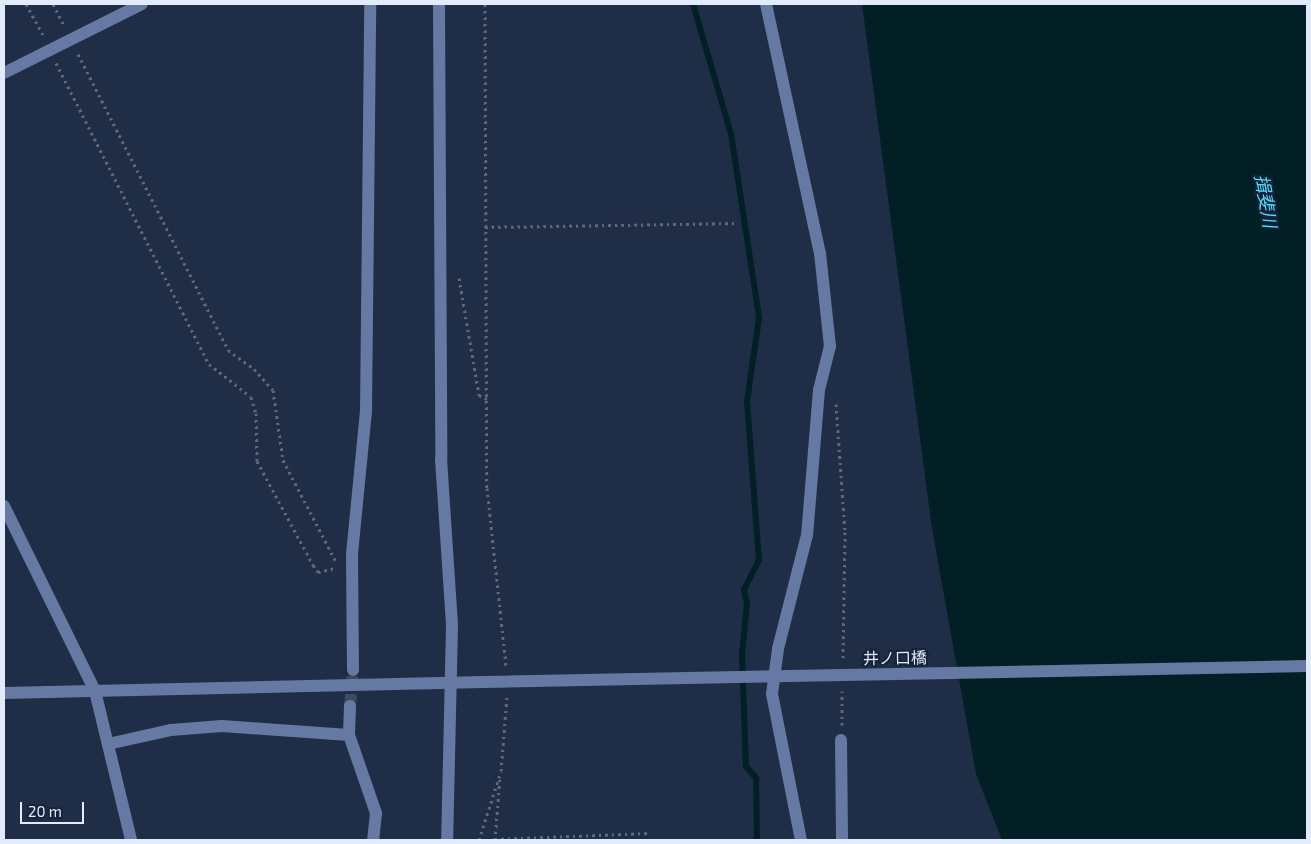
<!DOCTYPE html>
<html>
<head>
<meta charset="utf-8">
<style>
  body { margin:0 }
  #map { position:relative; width:1311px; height:844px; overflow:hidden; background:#202d46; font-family:"Exo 2","Noto Sans JP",sans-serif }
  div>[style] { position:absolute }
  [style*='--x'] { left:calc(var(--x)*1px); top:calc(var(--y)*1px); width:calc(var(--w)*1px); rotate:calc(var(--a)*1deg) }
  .water>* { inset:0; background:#021f26 }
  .stream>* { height:6px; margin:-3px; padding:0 3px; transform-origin:3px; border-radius:3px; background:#021f26 }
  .minor-tunnel>* { height:12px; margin-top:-6px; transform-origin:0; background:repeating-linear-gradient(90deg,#3d4a61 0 12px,transparent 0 18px) }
  .path>* { height:3px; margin-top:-1.5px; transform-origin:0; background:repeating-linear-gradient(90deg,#5d697f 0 2.5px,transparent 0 6.5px) }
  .minor>* { height:12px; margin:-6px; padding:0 6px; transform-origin:6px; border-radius:6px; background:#6579a3 }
  .minor-bridge>* { height:12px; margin:-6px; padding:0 6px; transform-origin:6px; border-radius:6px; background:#6579a3 }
  span { translate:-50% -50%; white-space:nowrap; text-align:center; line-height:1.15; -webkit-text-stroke:4px #16233b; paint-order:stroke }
  .street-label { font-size:16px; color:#e2ebfc }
  .water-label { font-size:18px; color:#56ddfd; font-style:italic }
  .frame { position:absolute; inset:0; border:5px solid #e2ebfc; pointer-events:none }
  .scale { position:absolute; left:20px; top:802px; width:64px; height:22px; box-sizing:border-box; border:2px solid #e2ebfc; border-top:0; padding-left:6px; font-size:15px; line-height:18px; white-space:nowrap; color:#e2ebfc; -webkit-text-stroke:4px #16233b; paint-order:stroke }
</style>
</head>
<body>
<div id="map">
  <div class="water">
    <div style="clip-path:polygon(862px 4px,1307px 4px,1307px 840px,1002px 840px,976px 774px,932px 528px)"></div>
  </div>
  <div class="stream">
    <div style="--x:693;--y:4;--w:135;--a:73.7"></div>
    <div style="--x:731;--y:134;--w:186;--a:81.3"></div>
    <div style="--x:759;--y:318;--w:84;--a:98.2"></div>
    <div style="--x:747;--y:401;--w:159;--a:85.7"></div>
    <div style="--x:759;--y:560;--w:33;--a:117"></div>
    <div style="--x:744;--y:589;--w:15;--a:79"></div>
    <div style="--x:747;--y:604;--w:50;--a:95.7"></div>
    <div style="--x:742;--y:654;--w:112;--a:88"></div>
    <div style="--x:746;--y:766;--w:16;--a:50"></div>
    <div style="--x:756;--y:778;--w:62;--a:89.1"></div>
  </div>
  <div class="minor-tunnel">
    <div style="--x:350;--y:706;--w:36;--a:-85"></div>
  </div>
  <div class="path">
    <div style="--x:26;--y:4;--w:35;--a:61"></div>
    <div style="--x:53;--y:4;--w:25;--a:63"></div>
    <div style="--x:485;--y:4;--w:484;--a:89.8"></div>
    <div style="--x:487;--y:488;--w:179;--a:83.9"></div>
    <div style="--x:78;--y:54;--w:332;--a:63.1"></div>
    <div style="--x:228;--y:350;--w:32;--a:36"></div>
    <div style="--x:254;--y:369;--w:28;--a:48"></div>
    <div style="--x:273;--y:390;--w:71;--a:81.9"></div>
    <div style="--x:283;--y:460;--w:113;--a:62.5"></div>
    <div style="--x:56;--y:63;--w:338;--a:63.1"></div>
    <div style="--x:209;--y:364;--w:53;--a:38.2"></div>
    <div style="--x:251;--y:397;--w:17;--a:73"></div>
    <div style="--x:256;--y:413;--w:48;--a:88.8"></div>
    <div style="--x:257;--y:461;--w:118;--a:61.7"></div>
    <div style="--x:313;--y:565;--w:9;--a:54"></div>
    <div style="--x:318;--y:572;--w:19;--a:-12"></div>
    <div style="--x:485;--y:227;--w:252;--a:-0.9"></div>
    <div style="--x:459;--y:278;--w:119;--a:80.3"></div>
    <div style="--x:479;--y:395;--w:9;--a:27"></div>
    <div style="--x:836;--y:404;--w:128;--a:86"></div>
    <div style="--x:845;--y:532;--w:128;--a:90.9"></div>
    <div style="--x:842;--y:725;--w:34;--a:-90"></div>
    <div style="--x:495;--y:839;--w:155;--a:-2.2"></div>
    <div style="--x:479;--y:840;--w:72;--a:-72.3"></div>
    <div style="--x:501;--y:771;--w:74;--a:-85.4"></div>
    <div style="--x:495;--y:840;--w:63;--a:-85.5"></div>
  </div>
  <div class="minor">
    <div style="--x:439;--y:4;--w:455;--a:89.7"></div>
    <div style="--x:441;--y:459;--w:167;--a:86.2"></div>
    <div style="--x:452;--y:626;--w:214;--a:91.3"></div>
    <div style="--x:766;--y:4;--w:255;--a:77.8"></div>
    <div style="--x:820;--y:253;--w:94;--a:83.9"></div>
    <div style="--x:830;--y:346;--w:45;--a:104"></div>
    <div style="--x:819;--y:390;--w:145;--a:94.7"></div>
    <div style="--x:807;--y:535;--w:118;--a:104.3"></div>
    <div style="--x:778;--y:649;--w:45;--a:97.6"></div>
    <div style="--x:772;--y:694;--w:149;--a:78.8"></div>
    <div style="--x:4;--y:73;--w:154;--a:-26.6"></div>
    <div style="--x:4;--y:506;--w:206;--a:63.8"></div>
    <div style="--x:95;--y:691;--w:153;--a:76.4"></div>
    <div style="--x:353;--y:670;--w:116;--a:-90.5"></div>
    <div style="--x:352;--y:554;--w:144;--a:-84.4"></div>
    <div style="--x:366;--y:411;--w:407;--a:-89.4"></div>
    <div style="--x:4;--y:693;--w:480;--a:-1.3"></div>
    <div style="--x:350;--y:706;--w:29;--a:92"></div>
    <div style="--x:349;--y:735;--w:83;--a:70.9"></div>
    <div style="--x:376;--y:813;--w:27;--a:96"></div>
    <div style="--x:841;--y:740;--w:100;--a:89.4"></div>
    <div style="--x:108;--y:744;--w:65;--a:-12.5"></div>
    <div style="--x:171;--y:730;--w:51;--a:-4.5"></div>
    <div style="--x:222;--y:726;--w:127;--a:4.1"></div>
  </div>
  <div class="minor-bridge">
    <div style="--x:484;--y:682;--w:823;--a:-1.11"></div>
  </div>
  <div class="street-label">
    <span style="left:895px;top:658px;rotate:-1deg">井ノ口橋</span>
  </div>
  <div class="water-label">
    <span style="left:1266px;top:201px;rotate:80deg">揖斐川</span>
  </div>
  <div class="frame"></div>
  <div class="scale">20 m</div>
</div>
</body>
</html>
